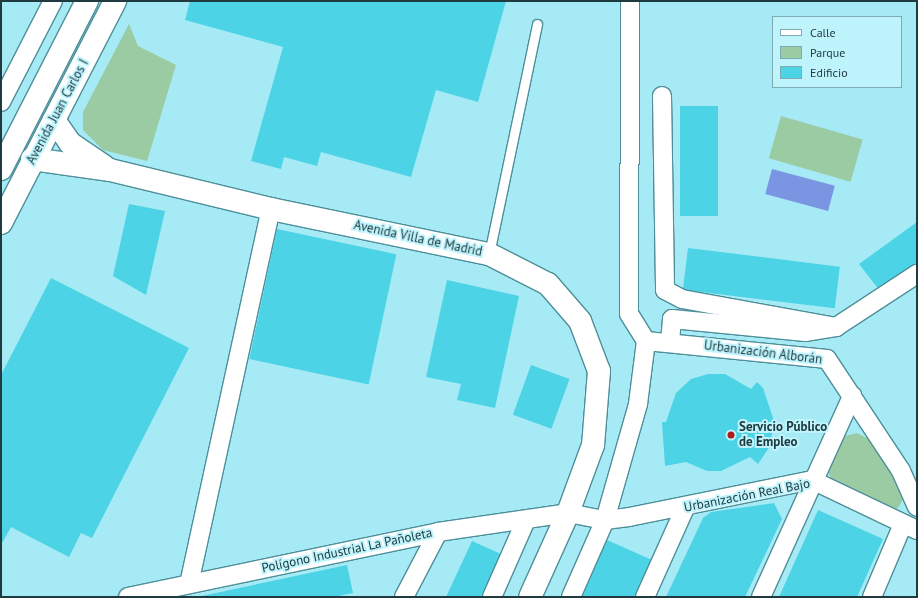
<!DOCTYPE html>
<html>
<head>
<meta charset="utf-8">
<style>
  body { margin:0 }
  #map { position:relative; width:918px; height:598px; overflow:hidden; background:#a6eaf5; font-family:"PT Sans",sans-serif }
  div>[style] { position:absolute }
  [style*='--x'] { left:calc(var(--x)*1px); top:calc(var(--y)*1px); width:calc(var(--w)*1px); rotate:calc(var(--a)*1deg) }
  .green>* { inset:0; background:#9bcba2; transform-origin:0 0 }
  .water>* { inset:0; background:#7a95e1; transform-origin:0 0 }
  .building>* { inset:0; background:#4dd3e6; transform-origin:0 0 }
  .roads { filter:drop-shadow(1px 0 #4d8f99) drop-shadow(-1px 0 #4d8f99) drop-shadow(0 1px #4d8f99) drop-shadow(0 -1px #4d8f99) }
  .lane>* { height:9px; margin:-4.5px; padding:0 4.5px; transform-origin:4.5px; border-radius:4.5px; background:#fff }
  .street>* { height:18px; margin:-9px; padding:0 9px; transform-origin:9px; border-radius:9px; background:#fff }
  .secondary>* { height:22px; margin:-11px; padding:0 11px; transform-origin:11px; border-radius:11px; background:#fff }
  .dots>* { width:11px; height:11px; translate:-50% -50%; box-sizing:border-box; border:2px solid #bff4fd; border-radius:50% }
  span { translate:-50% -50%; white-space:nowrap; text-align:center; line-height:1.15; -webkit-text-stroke:4px #bff4fd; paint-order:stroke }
  .street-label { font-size:13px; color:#203b40 }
  .poi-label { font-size:13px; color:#203b40; font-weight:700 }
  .left { translate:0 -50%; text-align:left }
  .frame { position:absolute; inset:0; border:2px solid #203b40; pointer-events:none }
  .legend { position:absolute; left:772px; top:16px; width:130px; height:72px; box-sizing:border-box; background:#bff4fd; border:1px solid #7faab1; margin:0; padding:5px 7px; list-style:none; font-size:12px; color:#203b40 }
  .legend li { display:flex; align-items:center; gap:8px; height:20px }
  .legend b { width:20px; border:1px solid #7faab1 }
</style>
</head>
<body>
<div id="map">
  <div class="green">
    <div style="clip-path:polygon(129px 24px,138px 46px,176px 65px,147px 161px,103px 150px,83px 130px,83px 112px)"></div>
    <div style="left:781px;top:116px;width:85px;height:44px;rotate:16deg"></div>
    <div style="clip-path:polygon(857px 433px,872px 441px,905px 496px,898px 508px,890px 510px,833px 484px,826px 467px,841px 437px)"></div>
  </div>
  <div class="water">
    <div style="left:772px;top:169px;width:65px;height:26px;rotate:15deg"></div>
  </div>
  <div class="building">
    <div style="clip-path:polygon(190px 1px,506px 1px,478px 102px,436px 90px,411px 177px,321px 152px,317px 166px,284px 157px,281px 169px,251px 161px,283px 47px,185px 20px)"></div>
    <div style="left:680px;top:106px;width:38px;height:110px"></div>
    <div style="clip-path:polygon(129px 204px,165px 211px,146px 295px,113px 276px)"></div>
    <div style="clip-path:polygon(917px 222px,917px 264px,880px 291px,859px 264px)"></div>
    <div style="left:277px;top:229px;width:122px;height:133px;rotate:12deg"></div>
    <div style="left:688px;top:248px;width:153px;height:42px;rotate:7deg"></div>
    <div style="clip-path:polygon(51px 278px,189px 348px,92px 538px,81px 533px,69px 557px,11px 527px,1px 545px,1px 375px)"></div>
    <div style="clip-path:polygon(447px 280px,519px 296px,495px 408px,457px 400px,461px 384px,426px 377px)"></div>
    <div style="left:531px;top:365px;width:41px;height:53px;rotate:20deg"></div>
    <div style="clip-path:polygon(708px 374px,725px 374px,751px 389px,757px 382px,763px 388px,774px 421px,770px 446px,758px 464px,750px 457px,721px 471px,707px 471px,686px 462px,665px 466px,662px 422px,666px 422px,676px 393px,691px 379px)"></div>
    <div style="clip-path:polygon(774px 503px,782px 519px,745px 597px,666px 597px,703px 518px,711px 512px)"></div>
    <div style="clip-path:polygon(818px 510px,883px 539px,857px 597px,779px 597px)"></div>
    <div style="clip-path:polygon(607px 540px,652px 560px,635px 597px,581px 597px)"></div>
    <div style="clip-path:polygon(472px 541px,501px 554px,481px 597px,446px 597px)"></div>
    <div style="clip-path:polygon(347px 565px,353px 593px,334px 597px,197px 597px)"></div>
  </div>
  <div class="roads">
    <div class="lane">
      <div style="--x:489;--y:254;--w:235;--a:-78.2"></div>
    </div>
    <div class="street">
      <div style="--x:662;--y:96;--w:194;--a:89.1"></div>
      <div style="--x:665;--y:290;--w:19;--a:28"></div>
      <div style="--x:682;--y:299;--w:157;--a:10.3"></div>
      <div style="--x:1;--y:102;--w:114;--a:-62.8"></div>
      <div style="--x:646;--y:341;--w:182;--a:5.7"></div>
      <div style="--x:827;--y:359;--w:134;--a:56.5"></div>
      <div style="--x:901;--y:471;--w:39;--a:66"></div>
      <div style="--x:670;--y:342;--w:23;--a:-85"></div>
      <div style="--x:672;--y:319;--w:134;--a:5.6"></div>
      <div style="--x:805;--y:332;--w:31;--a:-9"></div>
      <div style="--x:836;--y:327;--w:97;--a:-33.2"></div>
      <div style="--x:189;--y:584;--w:384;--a:-77.7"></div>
      <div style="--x:128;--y:597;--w:317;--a:-11.8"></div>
      <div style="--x:438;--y:532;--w:131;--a:-8.3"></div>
      <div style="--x:568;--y:513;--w:38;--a:11"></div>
      <div style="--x:605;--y:520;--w:24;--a:-7"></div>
      <div style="--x:629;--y:517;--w:187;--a:-11.4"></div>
      <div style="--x:812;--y:480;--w:116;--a:25.5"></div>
      <div style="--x:404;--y:597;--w:73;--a:-62.4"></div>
      <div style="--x:492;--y:597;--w:84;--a:-66.2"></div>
      <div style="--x:571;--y:597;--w:84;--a:-66.2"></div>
      <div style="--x:605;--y:520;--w:121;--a:-74.1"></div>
      <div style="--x:638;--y:404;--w:64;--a:-82.8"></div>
      <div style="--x:646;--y:341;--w:32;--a:-122"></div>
      <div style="--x:629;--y:314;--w:313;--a:-89.8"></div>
      <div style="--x:645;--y:597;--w:98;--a:-65.8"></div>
      <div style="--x:761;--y:597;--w:221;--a:-65.6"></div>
      <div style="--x:872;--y:597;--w:79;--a:-67"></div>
    </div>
    <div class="secondary">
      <div style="--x:54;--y:120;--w:28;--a:55"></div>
      <div style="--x:70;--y:143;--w:41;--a:34.1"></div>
      <div style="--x:32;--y:159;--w:79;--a:8"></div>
      <div style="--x:110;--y:170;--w:166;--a:13.6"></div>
      <div style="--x:271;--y:209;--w:223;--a:11.7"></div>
      <div style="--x:489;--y:254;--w:66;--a:27"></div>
      <div style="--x:548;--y:284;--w:49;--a:49.1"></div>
      <div style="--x:580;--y:321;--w:53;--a:69.2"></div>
      <div style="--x:599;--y:371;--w:74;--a:94.6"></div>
      <div style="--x:593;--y:445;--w:72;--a:110.2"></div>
      <div style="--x:568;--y:513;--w:92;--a:114.3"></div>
      <div style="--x:1;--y:169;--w:189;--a:-62.9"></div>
      <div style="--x:1;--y:223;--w:250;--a:-62.8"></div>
    </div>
  </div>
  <div class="dots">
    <div style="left:731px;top:435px;background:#ae1e18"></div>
  </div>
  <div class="street-label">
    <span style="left:58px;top:112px;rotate:-62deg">Avenida Juan Carlos I</span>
    <span style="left:418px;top:239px;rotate:12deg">Avenida Villa de Madrid</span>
    <span style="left:763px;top:353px;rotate:7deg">Urbanización Alborán</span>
    <span style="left:747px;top:496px;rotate:-11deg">Urbanización Real Bajo</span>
    <span style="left:347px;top:551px;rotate:-12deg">Polígono Industrial La Pañoleta</span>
  </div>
  <div class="poi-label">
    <span class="left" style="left:739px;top:435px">Servicio Público<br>de Empleo</span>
  </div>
  <div class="frame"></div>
  <ul class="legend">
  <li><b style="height:5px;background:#fff"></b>Calle</li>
  <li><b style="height:11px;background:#9bcba2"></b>Parque</li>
  <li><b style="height:11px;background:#4dd3e6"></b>Edificio</li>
  </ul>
</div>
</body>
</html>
